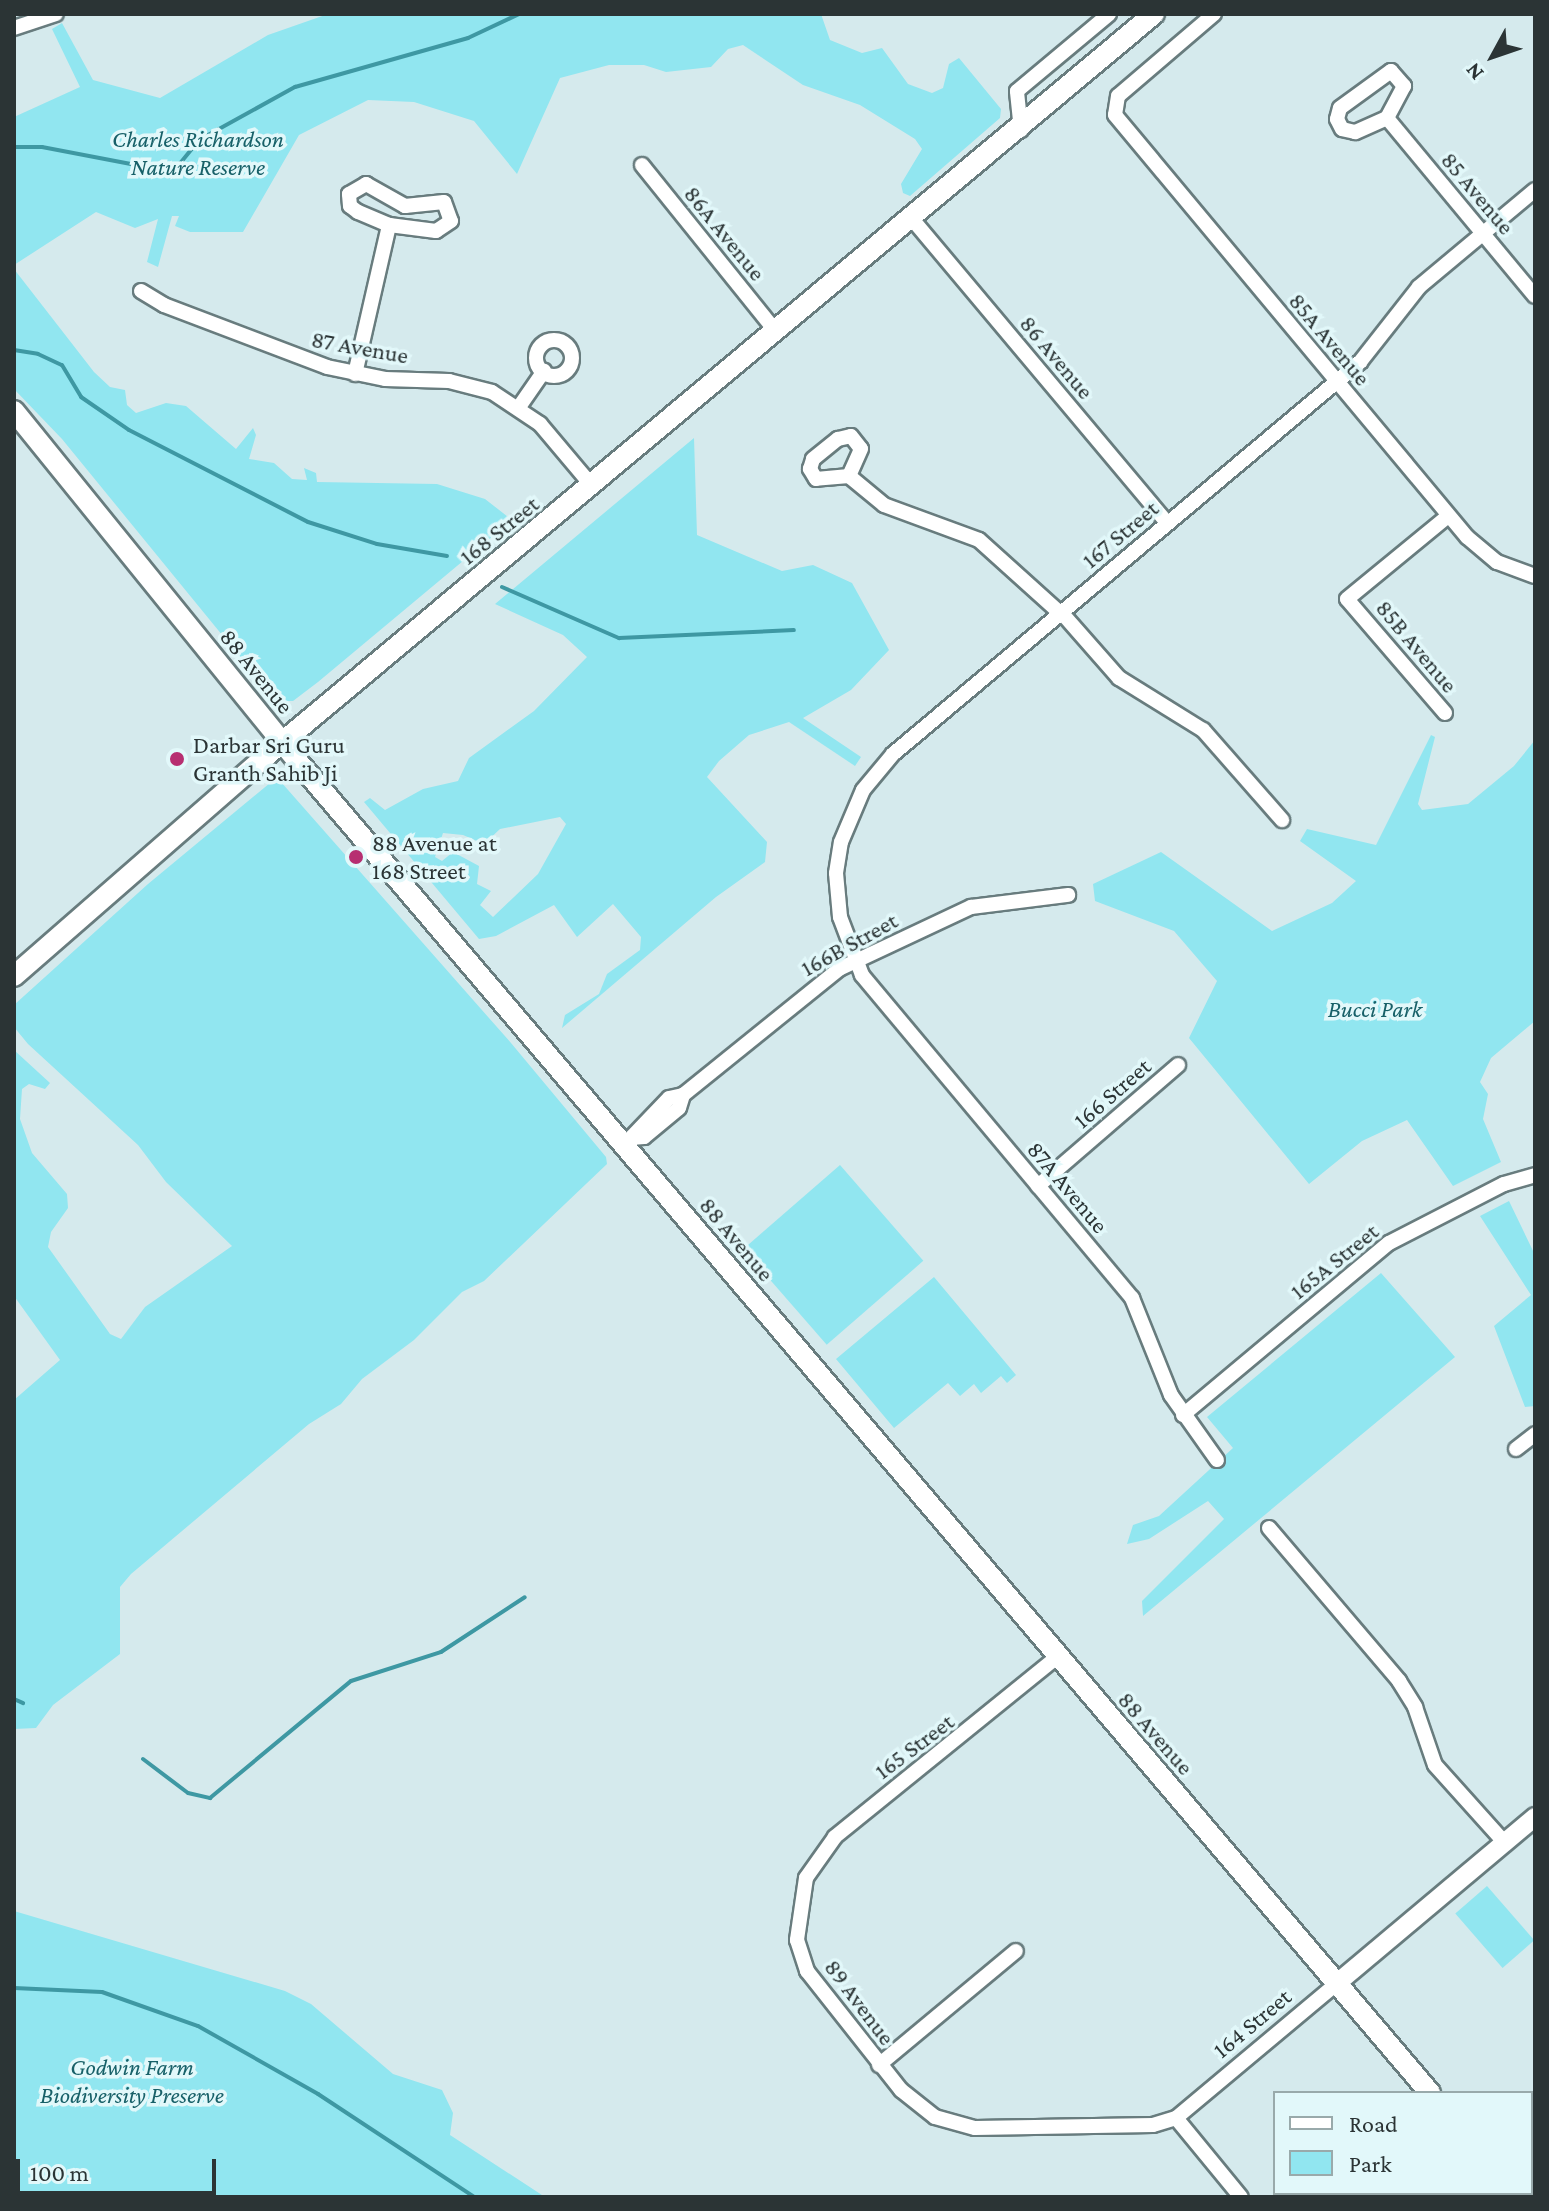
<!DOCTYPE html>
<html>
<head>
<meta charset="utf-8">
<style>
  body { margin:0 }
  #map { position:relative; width:1549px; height:2211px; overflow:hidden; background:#d5eaed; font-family:"Crimson Pro",serif }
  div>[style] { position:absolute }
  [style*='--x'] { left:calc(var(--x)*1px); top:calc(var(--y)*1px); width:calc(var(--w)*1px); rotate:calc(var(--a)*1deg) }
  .green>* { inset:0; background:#91e6f0; transform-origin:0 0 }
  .stream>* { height:4px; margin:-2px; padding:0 2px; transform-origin:2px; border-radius:2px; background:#3e98a3 }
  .roads { filter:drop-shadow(2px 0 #687c7e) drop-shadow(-2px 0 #687c7e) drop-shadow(0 2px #687c7e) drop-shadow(0 -2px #687c7e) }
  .minor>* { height:14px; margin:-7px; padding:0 7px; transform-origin:7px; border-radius:7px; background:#fff }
  .minor>.ring { margin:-7px; padding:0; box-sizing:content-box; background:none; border:14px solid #fff; border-radius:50% }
  .tertiary>* { height:18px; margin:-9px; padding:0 9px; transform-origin:9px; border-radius:9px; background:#fff }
  .secondary>* { height:20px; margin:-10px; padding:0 10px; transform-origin:10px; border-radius:10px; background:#fff }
  .dots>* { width:22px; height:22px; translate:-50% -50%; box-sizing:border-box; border:4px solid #e2f8fa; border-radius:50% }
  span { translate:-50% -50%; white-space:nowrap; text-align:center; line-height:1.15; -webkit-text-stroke:7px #e2f8fa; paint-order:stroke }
  .park-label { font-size:24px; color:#176068; font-style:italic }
  .street-label { font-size:24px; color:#2b3435 }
  .poi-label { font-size:24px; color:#2b3435 }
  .left { translate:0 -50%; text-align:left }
  .frame { position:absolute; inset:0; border:16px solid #2b3435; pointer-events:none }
  .legend { position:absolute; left:1273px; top:2091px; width:260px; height:104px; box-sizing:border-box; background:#e2f8fa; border:2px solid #99aaab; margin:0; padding:10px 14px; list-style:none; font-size:24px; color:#2b3435 }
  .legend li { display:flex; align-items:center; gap:16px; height:40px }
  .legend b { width:40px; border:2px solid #99aaab }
  .north { position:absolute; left:1453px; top:16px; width:80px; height:80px; -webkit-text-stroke:6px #e2f8fa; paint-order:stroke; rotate:230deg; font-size:22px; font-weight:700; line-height:32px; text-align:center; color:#2b3435 }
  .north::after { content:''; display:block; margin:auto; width:28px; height:36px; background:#2b3435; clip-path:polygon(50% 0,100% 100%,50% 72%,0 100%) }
  .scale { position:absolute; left:16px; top:2159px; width:200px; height:36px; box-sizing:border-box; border:4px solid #2b3435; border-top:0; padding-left:10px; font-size:24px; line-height:28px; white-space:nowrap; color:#2b3435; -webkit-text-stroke:6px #e2f8fa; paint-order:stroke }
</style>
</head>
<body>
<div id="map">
  <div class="green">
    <div style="clip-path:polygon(328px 14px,821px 14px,830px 40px,862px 53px,882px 48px,908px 84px,932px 93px,943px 88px,949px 64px,959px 58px,1001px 109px,1000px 118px,910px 196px,903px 193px,901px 184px,922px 149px,915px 139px,860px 105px,803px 85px,743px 45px,728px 49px,711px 67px,666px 72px,644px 65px,609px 65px,560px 78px,517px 174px,474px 121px,414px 102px,368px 100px,299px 135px,243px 232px,190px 232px,175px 226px,179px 216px,172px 216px,158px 267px,147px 262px,158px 219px,135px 228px,96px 212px,14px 265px,14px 117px,80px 87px,52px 29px,62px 23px,93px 80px,160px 98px,268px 35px)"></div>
    <div style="clip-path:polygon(14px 269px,94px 372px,110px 387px,125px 390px,127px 405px,136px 413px,166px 403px,186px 406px,236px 449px,253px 428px,256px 435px,249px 459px,274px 463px,292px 479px,307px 480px,304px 468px,316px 473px,317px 482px,437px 484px,485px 499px,512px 520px,318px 682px,293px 701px,276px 701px,62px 439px,14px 389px)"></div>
    <div style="clip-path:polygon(evenodd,694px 438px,697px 535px,782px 571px,813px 565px,852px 583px,889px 650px,851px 690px,803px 718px,861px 757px,855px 766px,789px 722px,749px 735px,719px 761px,707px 777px,767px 842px,765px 862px,716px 897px,562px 1028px,565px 1015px,599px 994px,607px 974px,640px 950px,641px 937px,613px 904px,577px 937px,554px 905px,496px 936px,479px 939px,364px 802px,370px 798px,385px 810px,423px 789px,458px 781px,469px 758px,534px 711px,587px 657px,563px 635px,495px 604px,694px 438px,560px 817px,566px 824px,538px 874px,493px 917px,480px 905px,491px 891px,477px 884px,479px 866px,453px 852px,442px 861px,435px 857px,443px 833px,463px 835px,484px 844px,500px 829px,560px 817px)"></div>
    <div style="clip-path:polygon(1431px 735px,1435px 737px,1418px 804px,1422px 810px,1468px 804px,1514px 766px,1535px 740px,1535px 1021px,1491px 1058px,1480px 1082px,1488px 1094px,1483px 1119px,1501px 1162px,1453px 1186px,1407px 1120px,1362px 1141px,1309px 1184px,1189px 1038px,1217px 981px,1174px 931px,1095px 901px,1093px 884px,1161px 852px,1272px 931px,1332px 903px,1356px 881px,1300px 841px,1307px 829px,1376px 845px)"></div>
    <div style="clip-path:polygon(281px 782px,511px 1043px,606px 1157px,607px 1164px,484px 1281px,462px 1292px,414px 1340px,362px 1379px,341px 1404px,309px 1424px,131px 1574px,120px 1587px,120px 1654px,53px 1705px,36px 1728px,14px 1729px,14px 1400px,60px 1360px,14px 1296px,14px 1050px,50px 1083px,45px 1089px,29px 1084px,22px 1089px,20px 1119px,32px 1153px,67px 1194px,68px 1208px,51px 1232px,48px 1247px,110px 1334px,121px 1339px,145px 1307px,232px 1246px,166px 1182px,138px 1145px,28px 1044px,14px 1027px,14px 1005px,148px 884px,270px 783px)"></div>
    <div style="left:840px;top:1165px;width:127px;height:128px;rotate:49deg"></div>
    <div style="clip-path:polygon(1509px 1201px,1535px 1255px,1535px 1406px,1525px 1407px,1494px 1326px,1531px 1295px,1480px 1216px)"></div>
    <div style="clip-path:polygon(1381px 1273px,1455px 1357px,1143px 1616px,1142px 1601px,1224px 1519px,1208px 1501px,1149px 1539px,1127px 1544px,1133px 1525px,1159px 1516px,1233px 1448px,1207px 1417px)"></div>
    <div style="clip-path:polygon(934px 1277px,1016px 1375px,1007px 1383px,1001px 1376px,981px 1393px,974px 1384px,960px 1396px,948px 1383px,894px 1428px,836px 1359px)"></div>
    <div style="left:1487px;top:1886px;width:72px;height:42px;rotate:49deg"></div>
    <div style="clip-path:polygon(14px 1911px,285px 1991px,311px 2004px,393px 2074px,442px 2090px,453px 2113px,450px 2135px,545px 2197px,14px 2197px)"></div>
  </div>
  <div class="stream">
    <div style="--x:14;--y:147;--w:28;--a:0"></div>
    <div style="--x:42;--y:147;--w:133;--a:10.8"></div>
    <div style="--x:173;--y:172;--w:41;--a:-50.9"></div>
    <div style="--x:199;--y:140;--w:110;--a:-28.9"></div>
    <div style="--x:295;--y:87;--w:180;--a:-15.8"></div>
    <div style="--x:468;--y:38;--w:56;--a:-25.2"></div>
    <div style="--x:14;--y:350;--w:24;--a:9"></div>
    <div style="--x:38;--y:354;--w:26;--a:25"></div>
    <div style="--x:62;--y:365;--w:37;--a:59"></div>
    <div style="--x:81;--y:397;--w:58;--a:34.5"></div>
    <div style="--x:129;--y:430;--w:201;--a:27.2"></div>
    <div style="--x:308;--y:522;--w:72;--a:17.7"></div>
    <div style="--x:377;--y:544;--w:71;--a:9.7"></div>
    <div style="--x:502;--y:587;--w:128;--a:23.6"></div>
    <div style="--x:619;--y:638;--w:175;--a:-2.6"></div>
    <div style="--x:14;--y:1699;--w:10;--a:24"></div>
    <div style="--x:143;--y:1759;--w:56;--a:37.1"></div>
    <div style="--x:188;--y:1793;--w:23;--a:13"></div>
    <div style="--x:210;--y:1798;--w:183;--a:-39.7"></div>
    <div style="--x:351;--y:1681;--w:95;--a:-17.9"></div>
    <div style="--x:441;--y:1652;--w:100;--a:-33.2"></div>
    <div style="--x:14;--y:1988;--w:88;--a:2.6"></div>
    <div style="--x:102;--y:1992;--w:102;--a:19.5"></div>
    <div style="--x:198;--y:2026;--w:138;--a:29.5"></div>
    <div style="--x:318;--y:2094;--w:187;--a:33.4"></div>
  </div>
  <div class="roads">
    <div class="minor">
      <div style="--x:1214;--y:14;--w:126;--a:139.5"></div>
      <div style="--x:1118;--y:96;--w:19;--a:99"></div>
      <div style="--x:1115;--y:115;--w:550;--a:50.17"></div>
      <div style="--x:1467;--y:537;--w:39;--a:40"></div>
      <div style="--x:1497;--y:562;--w:40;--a:20.2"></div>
      <div style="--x:14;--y:28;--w:44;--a:-18.4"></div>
      <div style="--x:1391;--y:71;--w:20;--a:49"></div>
      <div style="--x:1404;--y:86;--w:36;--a:118"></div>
      <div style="--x:1387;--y:118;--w:35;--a:156"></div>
      <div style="--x:1355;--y:132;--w:13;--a:-167"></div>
      <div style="--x:1342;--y:129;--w:11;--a:-117"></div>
      <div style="--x:1337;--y:119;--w:11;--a:-75"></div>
      <div style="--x:1340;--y:108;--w:63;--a:-36"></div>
      <div style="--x:1387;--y:118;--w:231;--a:50.3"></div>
      <div style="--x:1021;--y:130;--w:39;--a:-96"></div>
      <div style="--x:1017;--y:91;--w:120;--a:-39.9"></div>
      <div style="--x:642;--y:165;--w:211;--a:51.2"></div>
      <div style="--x:366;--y:184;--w:45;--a:29.4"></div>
      <div style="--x:405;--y:206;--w:39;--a:-6"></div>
      <div style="--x:444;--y:202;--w:20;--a:70"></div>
      <div style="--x:451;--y:221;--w:18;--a:146"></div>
      <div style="--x:436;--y:231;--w:47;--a:-172.7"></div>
      <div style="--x:389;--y:225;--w:34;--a:-157"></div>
      <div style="--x:358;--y:212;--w:10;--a:-143"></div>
      <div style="--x:350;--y:206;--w:12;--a:-95"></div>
      <div style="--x:349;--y:194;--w:20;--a:-30"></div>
      <div style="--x:913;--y:220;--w:395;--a:50"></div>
      <div style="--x:141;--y:291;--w:27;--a:31"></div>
      <div style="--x:164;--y:305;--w:174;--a:20.8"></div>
      <div style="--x:327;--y:367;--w:59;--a:11.7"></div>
      <div style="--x:385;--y:379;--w:64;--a:1.8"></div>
      <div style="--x:449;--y:381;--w:44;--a:14.3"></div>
      <div style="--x:492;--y:392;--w:58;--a:33.7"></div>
      <div style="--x:540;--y:424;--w:82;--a:49.9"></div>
      <div class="ring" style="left:536px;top:340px;width:22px;height:22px"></div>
      <div style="--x:355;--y:374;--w:153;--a:-77.1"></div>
      <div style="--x:519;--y:407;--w:44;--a:-55.2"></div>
      <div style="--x:851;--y:436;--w:16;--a:52"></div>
      <div style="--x:861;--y:449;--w:30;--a:114"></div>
      <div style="--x:849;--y:476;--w:33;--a:175"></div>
      <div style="--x:816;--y:479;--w:12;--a:-121"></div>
      <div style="--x:810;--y:469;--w:10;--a:-73"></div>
      <div style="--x:813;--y:459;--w:32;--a:-39"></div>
      <div style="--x:838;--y:439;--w:13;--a:-13"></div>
      <div style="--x:849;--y:476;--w:45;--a:39.6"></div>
      <div style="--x:884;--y:505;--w:101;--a:20.2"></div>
      <div style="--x:979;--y:540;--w:109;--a:42"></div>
      <div style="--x:1061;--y:612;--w:88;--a:48.7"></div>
      <div style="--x:1119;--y:678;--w:99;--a:31.8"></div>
      <div style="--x:1203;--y:730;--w:120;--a:48.7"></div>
      <div style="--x:1445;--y:713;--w:150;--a:-130.7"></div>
      <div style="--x:1347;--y:599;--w:131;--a:-39.4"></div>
      <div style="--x:631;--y:1138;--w:13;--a:-4"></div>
      <div style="--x:644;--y:1137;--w:45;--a:-39.6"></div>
      <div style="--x:679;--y:1108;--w:14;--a:-73"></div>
      <div style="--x:623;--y:1146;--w:66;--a:-46.2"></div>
      <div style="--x:669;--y:1098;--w:14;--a:-12"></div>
      <div style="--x:683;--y:1095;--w:201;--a:-38.9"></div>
      <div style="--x:839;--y:969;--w:146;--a:-25.2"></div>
      <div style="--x:971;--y:907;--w:98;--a:-7.1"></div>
      <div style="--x:1038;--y:1186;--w:185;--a:-40.8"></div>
      <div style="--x:1183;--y:1415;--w:268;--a:-39.9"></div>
      <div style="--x:1389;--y:1243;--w:129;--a:-27.2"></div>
      <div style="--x:1504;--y:1184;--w:32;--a:-16"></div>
      <div style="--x:1516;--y:1449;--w:24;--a:-38"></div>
      <div style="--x:1217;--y:1460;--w:80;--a:-125.3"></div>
      <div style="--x:1171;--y:1395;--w:105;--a:-111.9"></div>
      <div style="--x:1132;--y:1298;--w:421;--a:-129.9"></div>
      <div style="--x:862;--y:975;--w:62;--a:-110.8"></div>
      <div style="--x:840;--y:917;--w:44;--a:-95.2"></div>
      <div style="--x:836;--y:873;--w:31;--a:-81"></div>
      <div style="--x:841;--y:842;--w:56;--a:-67.1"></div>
      <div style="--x:863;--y:790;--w:47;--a:-50.2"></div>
      <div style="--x:893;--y:754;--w:610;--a:-40.01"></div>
      <div style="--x:1360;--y:362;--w:95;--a:-51.8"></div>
      <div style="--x:1419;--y:287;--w:151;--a:-39.9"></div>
      <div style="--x:1269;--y:1528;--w:201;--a:49.6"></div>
      <div style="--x:1399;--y:1681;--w:31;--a:58"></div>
      <div style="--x:1415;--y:1707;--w:61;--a:71"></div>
      <div style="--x:1435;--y:1765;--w:105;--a:48.1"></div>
      <div style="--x:1057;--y:1657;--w:286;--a:141"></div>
      <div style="--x:835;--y:1837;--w:50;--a:125.3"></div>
      <div style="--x:806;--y:1878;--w:63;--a:98.3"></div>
      <div style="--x:797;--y:1940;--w:33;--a:72"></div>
      <div style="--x:807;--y:1971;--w:152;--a:51.7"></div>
      <div style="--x:901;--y:2090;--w:43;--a:38.5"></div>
      <div style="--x:935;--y:2117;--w:41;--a:15.4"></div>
      <div style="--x:975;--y:2128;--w:178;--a:-1"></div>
      <div style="--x:1153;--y:2125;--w:24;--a:-17"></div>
      <div style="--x:1176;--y:2118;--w:209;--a:-39.9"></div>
      <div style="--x:879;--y:2065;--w:178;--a:-39.8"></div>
      <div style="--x:1176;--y:2118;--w:102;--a:50.6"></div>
    </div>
    <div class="tertiary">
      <div style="--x:1336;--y:1984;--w:260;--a:-40"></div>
    </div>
    <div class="secondary">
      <div style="--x:14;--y:411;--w:453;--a:51"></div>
      <div style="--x:299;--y:763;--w:1746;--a:49.62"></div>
      <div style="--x:14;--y:976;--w:336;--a:-41.1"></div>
      <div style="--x:267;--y:755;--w:1156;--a:-39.88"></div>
      <div style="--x:1515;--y:2193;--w:6;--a:45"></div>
    </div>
  </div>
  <div class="dots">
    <div style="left:177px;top:759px;background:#b72f71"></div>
    <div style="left:356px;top:857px;background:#b72f71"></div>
  </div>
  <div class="park-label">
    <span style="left:198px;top:153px">Charles Richardson<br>Nature Reserve</span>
    <span style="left:1375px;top:1009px">Bucci Park</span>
    <span style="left:132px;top:2081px">Godwin Farm<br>Biodiversity Preserve</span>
  </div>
  <div class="street-label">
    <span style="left:1478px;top:193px;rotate:50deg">85 Avenue</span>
    <span style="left:725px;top:233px;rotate:51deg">86A Avenue</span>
    <span style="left:1330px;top:339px;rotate:50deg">85A Avenue</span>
    <span style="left:360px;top:347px;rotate:10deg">87 Avenue</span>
    <span style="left:1057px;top:357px;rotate:50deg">86 Avenue</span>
    <span style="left:499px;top:530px;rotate:-39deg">168 Street</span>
    <span style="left:1120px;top:534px;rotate:-40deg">167 Street</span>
    <span style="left:1417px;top:646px;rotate:50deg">85B Avenue</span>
    <span style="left:257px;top:671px;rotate:51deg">88 Avenue</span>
    <span style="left:849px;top:944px;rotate:-29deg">166B Street</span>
    <span style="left:1112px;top:1093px;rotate:-41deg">166 Street</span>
    <span style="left:1068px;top:1187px;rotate:50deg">87A Avenue</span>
    <span style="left:737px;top:1239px;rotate:50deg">88 Avenue</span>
    <span style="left:1334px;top:1261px;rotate:-39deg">165A Street</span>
    <span style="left:1156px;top:1733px;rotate:49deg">88 Avenue</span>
    <span style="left:914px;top:1746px;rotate:-37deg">165 Street</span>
    <span style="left:860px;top:2002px;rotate:53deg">89 Avenue</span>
    <span style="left:1252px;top:2023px;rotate:-40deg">164 Street</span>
  </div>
  <div class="poi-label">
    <span class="left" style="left:193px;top:759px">Darbar Sri Guru<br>Granth Sahib Ji</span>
    <span class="left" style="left:372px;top:857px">88 Avenue at<br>168 Street</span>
  </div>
  <div class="frame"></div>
  <ul class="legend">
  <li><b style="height:10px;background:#fff"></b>Road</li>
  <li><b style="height:22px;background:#91e6f0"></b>Park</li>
  </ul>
  <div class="north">N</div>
  <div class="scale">100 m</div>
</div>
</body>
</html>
